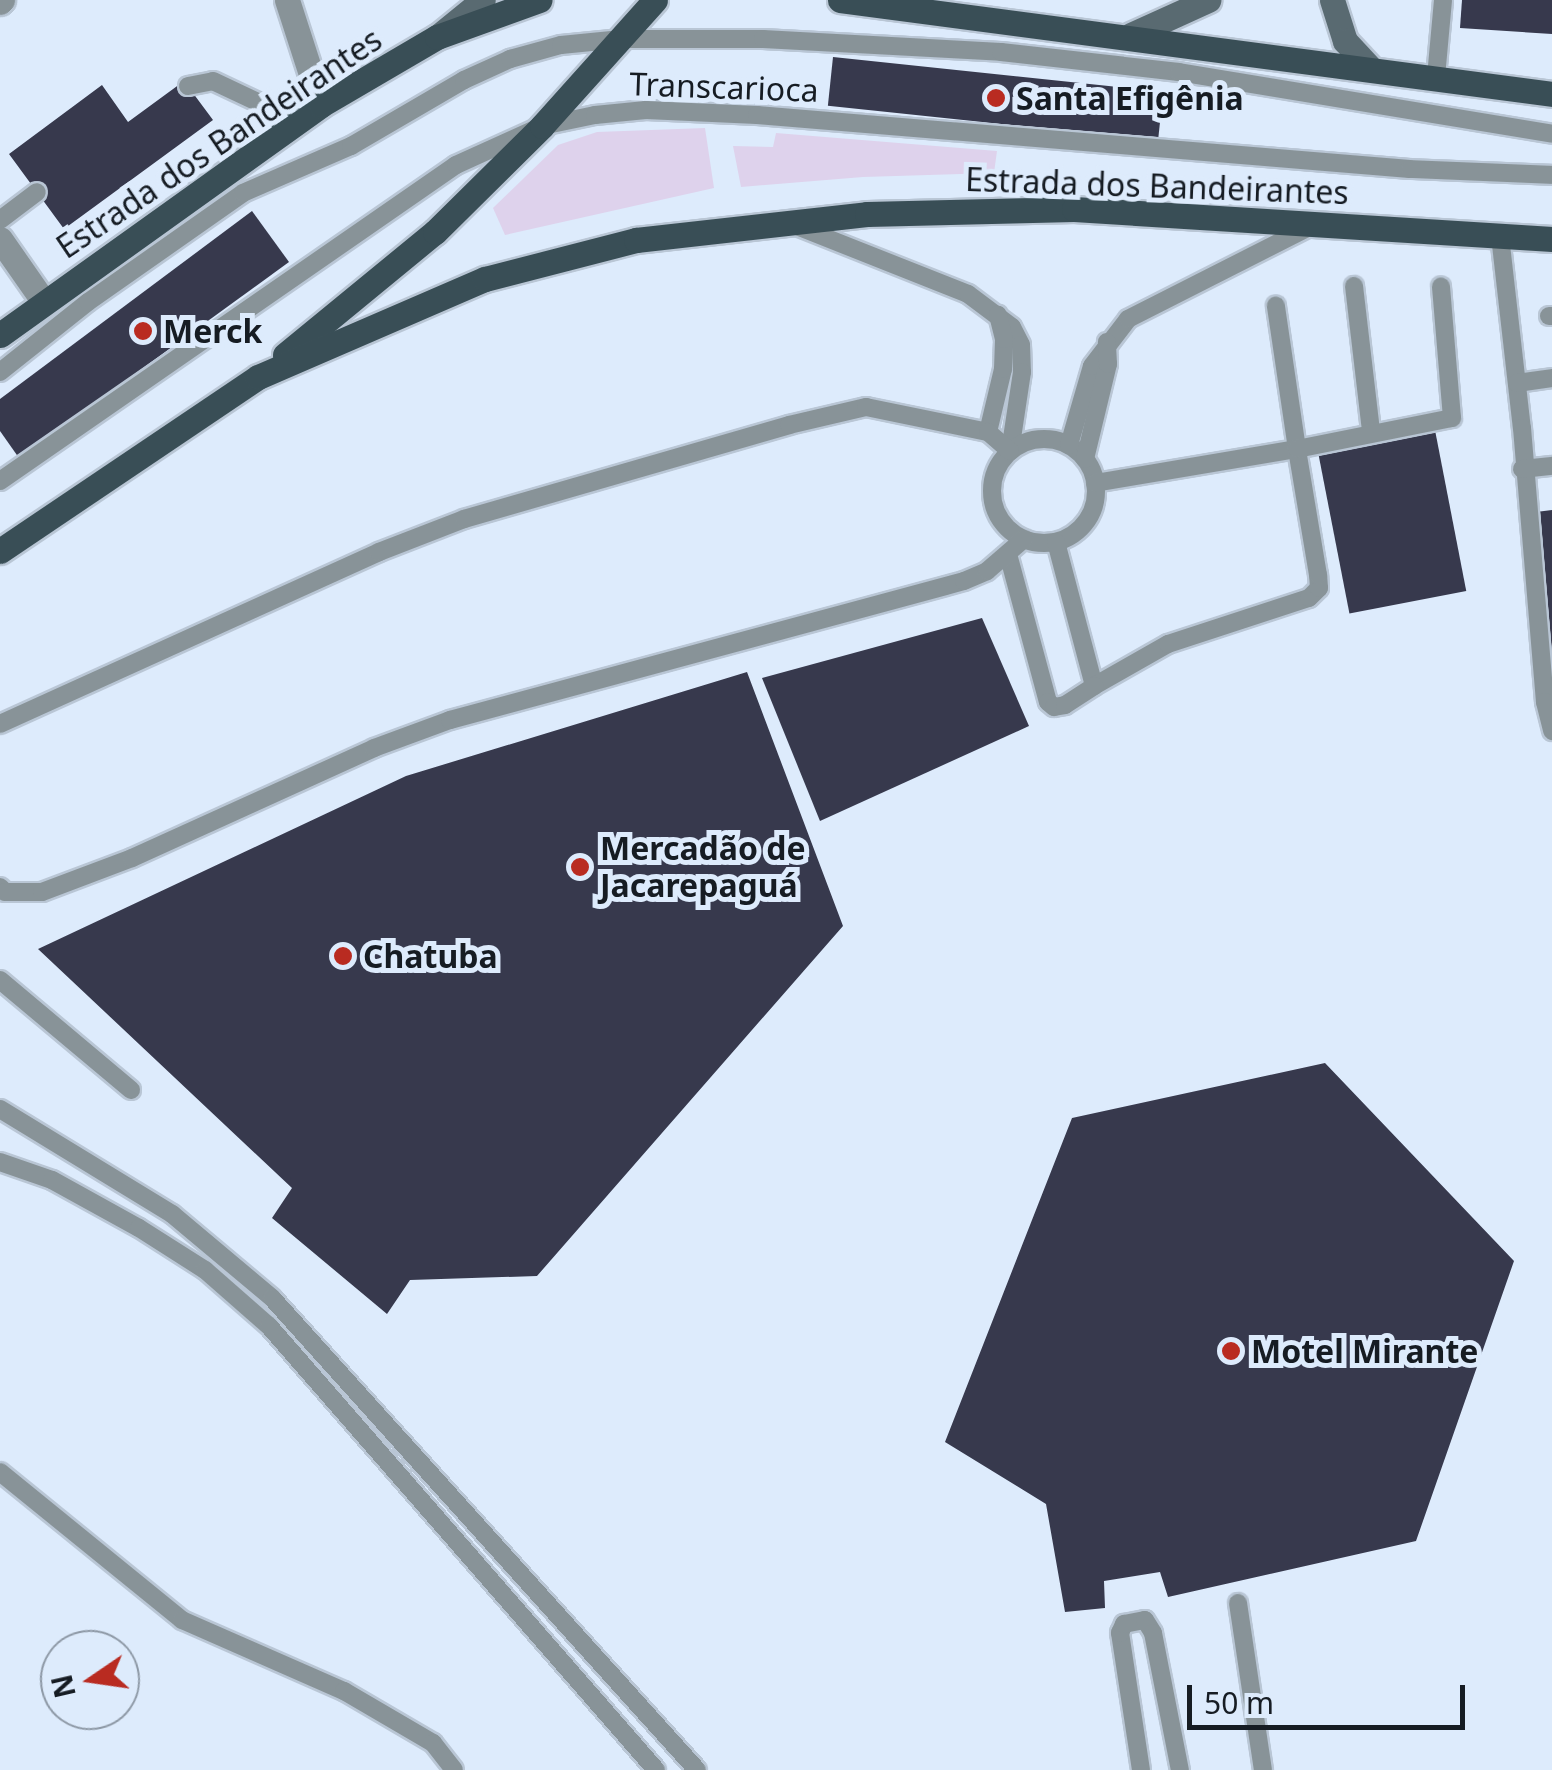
<!DOCTYPE html>
<html>
<head>
<meta charset="utf-8">
<style>
  body { margin:0 }
  #map { position:relative; width:1552px; height:1770px; overflow:hidden; background:#ddebfc; font-family:"Noto Sans",sans-serif }
  div>[style] { position:absolute }
  [style*='--x'] { left:calc(var(--x)*1px); top:calc(var(--y)*1px); width:calc(var(--w)*1px); rotate:calc(var(--a)*1deg) }
  .green>* { inset:0; background:#ded2ec }
  .building>* { inset:0; background:#37394d; transform-origin:0 0 }
  .roads { filter:drop-shadow(2px 0 #b9c6d5) drop-shadow(-2px 0 #b9c6d5) drop-shadow(0 2px #b9c6d5) drop-shadow(0 -2px #b9c6d5) }
  .lane>* { height:18px; margin:-9px; padding:0 9px; transform-origin:9px; border-radius:9px; background:#889398 }
  .lane>.ring { margin:-9px; padding:0; box-sizing:content-box; background:none; border:18px solid #889398; border-radius:50% }
  .street>* { height:25px; margin:-12.5px; padding:0 12.5px; transform-origin:12.5px; border-radius:12.5px; background:#889398 }
  .secondary>* { height:25px; margin:-12.5px; padding:0 12.5px; transform-origin:12.5px; border-radius:12.5px; background:#596a71 }
  .primary>* { height:25px; margin:-12.5px; padding:0 12.5px; transform-origin:12.5px; border-radius:12.5px; background:#394e56 }
  .dots>* { width:28px; height:28px; translate:-50% -50%; box-sizing:border-box; border:5px solid #ddebfc; border-radius:50% }
  span { translate:-50% -50%; white-space:nowrap; text-align:center; line-height:1.15; -webkit-text-stroke:10px #ddebfc; paint-order:stroke }
  .street-label { font-size:32px; color:#161c23 }
  .poi-label { font-size:32px; color:#161c23; font-weight:700 }
  .left { translate:0 -50%; text-align:left }
  .north { position:absolute; left:40px; top:1630px; width:100px; height:100px; box-sizing:border-box; background:#ddebfc; border:2px solid #8d98a5; border-radius:50%; rotate:257deg; font-size:28px; font-weight:700; line-height:40px; text-align:center; color:#161c23 }
  .north::after { content:''; display:block; margin:auto; width:35px; height:45px; background:#b92b21; clip-path:polygon(50% 0,100% 100%,50% 72%,0 100%) }
  .scale { position:absolute; left:1187px; top:1685px; width:278px; height:45px; box-sizing:border-box; border:5px solid #161c23; border-top:0; padding-left:12px; font-size:30px; line-height:35px; white-space:nowrap; color:#161c23; -webkit-text-stroke:8px #ddebfc; paint-order:stroke }
</style>
</head>
<body>
<div id="map">
  <div class="green">
    <div style="clip-path:polygon(705px 128px,714px 188px,505px 235px,493px 208px,558px 145px,597px 132px)"></div>
    <div style="clip-path:polygon(776px 133px,997px 151px,994px 173px,863px 177px,741px 187px,733px 146px,773px 147px)"></div>
  </div>
  <div class="building">
    <div style="clip-path:polygon(1462px 0,1552px 0,1552px 34px,1460px 28px)"></div>
    <div style="left:833px;top:57px;width:332px;height:49px;rotate:6deg"></div>
    <div style="clip-path:polygon(184px 81px,213px 120px,64px 229px,9px 154px,102px 85px,128px 122px)"></div>
    <div style="clip-path:polygon(252px 211px,289px 262px,19px 458px,0 431px,0 399px)"></div>
    <div style="left:1434px;top:425px;width:169px;height:119px;rotate:79deg"></div>
    <div style="clip-path:polygon(1552px 510px,1552px 688px,1528px 513px)"></div>
    <div style="clip-path:polygon(982px 618px,1029px 726px,820px 821px,762px 678px)"></div>
    <div style="clip-path:polygon(747px 672px,843px 926px,537px 1276px,410px 1280px,387px 1314px,272px 1218px,292px 1188px,38px 949px,406px 776px)"></div>
    <div style="clip-path:polygon(1325px 1063px,1514px 1261px,1416px 1541px,1168px 1597px,1160px 1572px,1104px 1581px,1105px 1608px,1065px 1612px,1046px 1504px,945px 1442px,1072px 1118px)"></div>
  </div>
  <div class="roads">
    <div class="lane">
      <div style="--x:1436;--y:77;--w:77;--a:-84.8"></div>
      <div style="--x:188;--y:86;--w:25;--a:-11"></div>
      <div style="--x:213;--y:81;--w:94;--a:25.2"></div>
      <div style="--x:0;--y:220;--w:46;--a:-37.1"></div>
      <div style="--x:794;--y:225;--w:187;--a:21.6"></div>
      <div style="--x:968;--y:294;--w:55;--a:36.9"></div>
      <div style="--x:1012;--y:327;--w:20;--a:63"></div>
      <div style="--x:1021;--y:345;--w:27;--a:88"></div>
      <div style="--x:1022;--y:372;--w:80;--a:98.6"></div>
      <div style="--x:1500;--y:236;--w:193;--a:83.5"></div>
      <div style="--x:1522;--y:428;--w:275;--a:85.2"></div>
      <div style="--x:1545;--y:702;--w:30;--a:76"></div>
      <div style="--x:1354;--y:286;--w:146;--a:83.3"></div>
      <div style="--x:1549;--y:316;--w:3;--a:0"></div>
      <div style="--x:0;--y:372;--w:112;--a:-38.5"></div>
      <div style="--x:88;--y:302;--w:189;--a:-35.1"></div>
      <div style="--x:243;--y:193;--w:118;--a:-23.5"></div>
      <div style="--x:351;--y:146;--w:131;--a:-30.3"></div>
      <div style="--x:464;--y:80;--w:51;--a:-24.5"></div>
      <div style="--x:510;--y:59;--w:53;--a:-15.4"></div>
      <div style="--x:561;--y:45;--w:61;--a:-5.6"></div>
      <div style="--x:622;--y:39;--w:141;--a:0"></div>
      <div style="--x:763;--y:39;--w:238;--a:3.1"></div>
      <div style="--x:1001;--y:52;--w:179;--a:6.4"></div>
      <div style="--x:1179;--y:72;--w:378;--a:9.4"></div>
      <div style="--x:1517;--y:383;--w:35;--a:-8"></div>
      <div style="--x:988;--y:432;--w:65;--a:-76.6"></div>
      <div style="--x:1003;--y:369;--w:30;--a:-88"></div>
      <div style="--x:1004;--y:339;--w:25;--a:-104"></div>
      <div class="ring" style="left:992px;top:439px;width:86px;height:86px"></div>
      <div style="--x:1069;--y:445;--w:82;--a:-73.8"></div>
      <div style="--x:1092;--y:366;--w:59;--a:-52.5"></div>
      <div style="--x:1128;--y:319;--w:208;--a:-26.9"></div>
      <div style="--x:1085;--y:459;--w:98;--a:-76.4"></div>
      <div style="--x:1108;--y:364;--w:22;--a:-93"></div>
      <div style="--x:1522;--y:469;--w:30;--a:-6"></div>
      <div style="--x:0;--y:481;--w:555;--a:-34.72"></div>
      <div style="--x:456;--y:165;--w:94;--a:-24.4"></div>
      <div style="--x:542;--y:126;--w:54;--a:-11.7"></div>
      <div style="--x:595;--y:115;--w:51;--a:-5.6"></div>
      <div style="--x:646;--y:110;--w:111;--a:2.6"></div>
      <div style="--x:757;--y:115;--w:655;--a:4.73"></div>
      <div style="--x:1410;--y:169;--w:142;--a:2.4"></div>
      <div style="--x:1095;--y:483;--w:205;--a:-9.6"></div>
      <div style="--x:1297;--y:449;--w:145;--a:-98.4"></div>
      <div style="--x:1056;--y:542;--w:149;--a:75.2"></div>
      <div style="--x:1094;--y:686;--w:85;--a:-29.6"></div>
      <div style="--x:1168;--y:644;--w:148;--a:-18.1"></div>
      <div style="--x:1309;--y:598;--w:14;--a:-45"></div>
      <div style="--x:1319;--y:588;--w:13;--a:-94"></div>
      <div style="--x:1318;--y:575;--w:128;--a:-99.5"></div>
      <div style="--x:1297;--y:449;--w:158;--a:-11.3"></div>
      <div style="--x:1452;--y:418;--w:132;--a:-94.8"></div>
      <div style="--x:1008;--y:554;--w:153;--a:74.9"></div>
      <div style="--x:1048;--y:702;--w:8;--a:40"></div>
      <div style="--x:1054;--y:707;--w:11;--a:-10"></div>
      <div style="--x:1065;--y:705;--w:35;--a:-33"></div>
      <div style="--x:0;--y:724;--w:416;--a:-24.4"></div>
      <div style="--x:379;--y:552;--w:91;--a:-21.2"></div>
      <div style="--x:464;--y:519;--w:338;--a:-16.1"></div>
      <div style="--x:789;--y:425;--w:79;--a:-13.2"></div>
      <div style="--x:866;--y:407;--w:125;--a:11.6"></div>
      <div style="--x:988;--y:432;--w:29;--a:41"></div>
      <div style="--x:0;--y:887;--w:7;--a:45"></div>
      <div style="--x:5;--y:892;--w:37;--a:0"></div>
      <div style="--x:42;--y:892;--w:96;--a:-20.7"></div>
      <div style="--x:132;--y:858;--w:266;--a:-24.4"></div>
      <div style="--x:374;--y:748;--w:81;--a:-20.2"></div>
      <div style="--x:450;--y:720;--w:532;--a:-15.13"></div>
      <div style="--x:964;--y:581;--w:25;--a:-23"></div>
      <div style="--x:987;--y:571;--w:49;--a:-40.9"></div>
      <div style="--x:0;--y:980;--w:171;--a:40"></div>
      <div style="--x:0;--y:1109;--w:202;--a:31.4"></div>
      <div style="--x:172;--y:1214;--w:131;--a:40"></div>
      <div style="--x:272;--y:1298;--w:635;--a:48"></div>
      <div style="--x:0;--y:1162;--w:55;--a:19.1"></div>
      <div style="--x:52;--y:1180;--w:99;--a:28.9"></div>
      <div style="--x:139;--y:1228;--w:78;--a:32.5"></div>
      <div style="--x:205;--y:1270;--w:85;--a:41.2"></div>
      <div style="--x:269;--y:1326;--w:589;--a:48.92"></div>
      <div style="--x:0;--y:1472;--w:235;--a:39.1"></div>
      <div style="--x:182;--y:1620;--w:177;--a:23.7"></div>
      <div style="--x:344;--y:1691;--w:103;--a:30.3"></div>
      <div style="--x:433;--y:1743;--w:34;--a:52"></div>
      <div style="--x:1238;--y:1603;--w:169;--a:81.5"></div>
      <div style="--x:1141;--y:1770;--w:139;--a:-98.7"></div>
      <div style="--x:1120;--y:1633;--w:10;--a:-66"></div>
      <div style="--x:1124;--y:1624;--w:21;--a:-11"></div>
      <div style="--x:1145;--y:1620;--w:15;--a:58"></div>
      <div style="--x:1153;--y:1633;--w:140;--a:78.9"></div>
    </div>
    <div class="street">
      <div style="--x:287;--y:0;--w:110;--a:72.1"></div>
      <div style="--x:0;--y:2;--w:3;--a:-45"></div>
      <div style="--x:0;--y:239;--w:77;--a:55.1"></div>
    </div>
    <div class="secondary">
      <div style="--x:1332;--y:0;--w:43;--a:72.4"></div>
      <div style="--x:1345;--y:41;--w:35;--a:47"></div>
      <div style="--x:440;--y:35;--w:55;--a:-39.1"></div>
      <div style="--x:1131;--y:35;--w:85;--a:-24.4"></div>
    </div>
    <div class="primary">
      <div style="--x:840;--y:0;--w:718;--a:7.52"></div>
      <div style="--x:0;--y:335;--w:395;--a:-35.6"></div>
      <div style="--x:321;--y:105;--w:134;--a:-30.4"></div>
      <div style="--x:437;--y:37;--w:109;--a:-19.9"></div>
      <div style="--x:285;--y:355;--w:194;--a:-39.4"></div>
      <div style="--x:435;--y:232;--w:151;--a:-44.7"></div>
      <div style="--x:542;--y:126;--w:169;--a:-48.1"></div>
      <div style="--x:0;--y:551;--w:311;--a:-34"></div>
      <div style="--x:258;--y:377;--w:247;--a:-23.4"></div>
      <div style="--x:485;--y:279;--w:156;--a:-14.5"></div>
      <div style="--x:636;--y:240;--w:232;--a:-6.4"></div>
      <div style="--x:867;--y:214;--w:207;--a:-1.4"></div>
      <div style="--x:1074;--y:209;--w:479;--a:3.6"></div>
    </div>
  </div>
  <div class="dots">
    <div style="left:996px;top:98px;background:#b92b21"></div>
    <div style="left:143px;top:331px;background:#b92b21"></div>
    <div style="left:580px;top:867px;background:#b92b21"></div>
    <div style="left:343px;top:956px;background:#b92b21"></div>
    <div style="left:1231px;top:1351px;background:#b92b21"></div>
  </div>
  <div class="street-label">
    <span style="left:724px;top:87px;rotate:2deg">Transcarioca</span>
    <span style="left:219px;top:143px;rotate:-34deg">Estrada dos Bandeirantes</span>
    <span style="left:1157px;top:186px;rotate:2deg">Estrada dos Bandeirantes</span>
  </div>
  <div class="poi-label">
    <span class="left" style="left:1016px;top:98px">Santa Efigênia</span>
    <span class="left" style="left:163px;top:331px">Merck</span>
    <span class="left" style="left:600px;top:867px">Mercadão de<br>Jacarepaguá</span>
    <span class="left" style="left:363px;top:956px">Chatuba</span>
    <span class="left" style="left:1251px;top:1351px">Motel Mirante</span>
  </div>
  <div class="north">N</div>
  <div class="scale">50 m</div>
</div>
</body>
</html>
